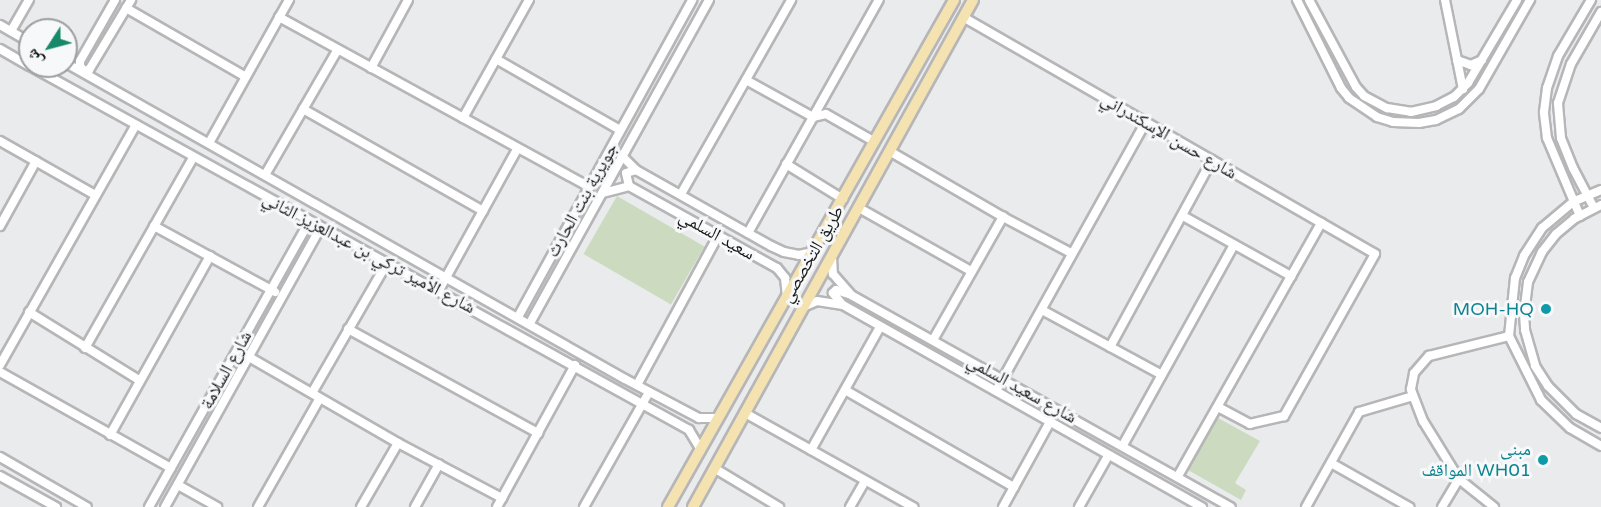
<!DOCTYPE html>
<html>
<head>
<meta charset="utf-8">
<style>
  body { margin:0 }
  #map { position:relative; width:1601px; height:507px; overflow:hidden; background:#eaebed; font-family:"Varela Round","Noto Naskh Arabic",sans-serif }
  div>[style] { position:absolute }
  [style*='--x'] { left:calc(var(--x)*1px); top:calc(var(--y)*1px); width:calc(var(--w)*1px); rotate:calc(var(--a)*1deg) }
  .green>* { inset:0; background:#ccdbc0; transform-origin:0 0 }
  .roads { filter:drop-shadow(2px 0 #b6b6b8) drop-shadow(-2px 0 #b6b6b8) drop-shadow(0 2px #b6b6b8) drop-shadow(0 -2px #b6b6b8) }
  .minor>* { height:8px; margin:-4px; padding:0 4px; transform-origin:4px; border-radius:4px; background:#fff }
  .major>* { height:10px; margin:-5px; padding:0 5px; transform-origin:5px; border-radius:5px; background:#f4e3b0 }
  .dots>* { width:16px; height:16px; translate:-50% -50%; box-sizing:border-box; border:3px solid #f7f8fa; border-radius:50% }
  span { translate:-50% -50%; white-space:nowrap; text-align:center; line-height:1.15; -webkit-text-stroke:6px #f7f8fa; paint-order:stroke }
  .street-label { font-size:18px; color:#161717 }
  .culture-label { font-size:18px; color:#0d838f }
  .right { translate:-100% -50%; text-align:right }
  .north { position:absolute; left:18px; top:18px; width:60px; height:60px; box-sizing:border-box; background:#f7f8fa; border:2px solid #9d9e9f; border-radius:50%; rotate:234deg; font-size:16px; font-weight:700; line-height:24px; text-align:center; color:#161717 }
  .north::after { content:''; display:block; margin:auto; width:21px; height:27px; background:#168969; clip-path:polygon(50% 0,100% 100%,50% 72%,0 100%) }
</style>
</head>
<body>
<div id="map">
  <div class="green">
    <div style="left:617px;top:196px;width:101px;height:67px;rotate:30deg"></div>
    <div style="clip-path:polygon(1218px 418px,1260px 441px,1235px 483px,1246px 490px,1241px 500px,1188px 470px)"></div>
  </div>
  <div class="roads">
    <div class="minor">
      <div style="--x:115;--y:0;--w:70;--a:119.8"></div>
      <div style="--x:80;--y:61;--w:5;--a:90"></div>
      <div style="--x:80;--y:66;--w:6;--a:51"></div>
      <div style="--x:84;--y:71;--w:5;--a:-11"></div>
      <div style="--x:89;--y:70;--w:82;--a:-59"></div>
      <div style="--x:1297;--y:0;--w:98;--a:63.4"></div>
      <div style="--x:1341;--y:88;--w:13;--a:51"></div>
      <div style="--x:1349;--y:98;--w:34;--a:34"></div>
      <div style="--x:1377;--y:117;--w:17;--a:17"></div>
      <div style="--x:1393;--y:122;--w:26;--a:2"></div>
      <div style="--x:1419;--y:123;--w:17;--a:-10"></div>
      <div style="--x:1436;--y:120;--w:25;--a:-26"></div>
      <div style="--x:1459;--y:109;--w:28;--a:-45"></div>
      <div style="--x:1479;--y:89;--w:103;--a:-60.2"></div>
      <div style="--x:1309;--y:0;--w:99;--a:61.6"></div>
      <div style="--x:1356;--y:87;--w:12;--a:48"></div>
      <div style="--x:1364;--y:96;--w:26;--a:28"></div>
      <div style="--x:1387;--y:108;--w:24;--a:9"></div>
      <div style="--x:1411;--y:112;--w:26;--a:-13"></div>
      <div style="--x:1436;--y:106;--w:20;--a:-27"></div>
      <div style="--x:1454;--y:97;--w:20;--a:-45"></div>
      <div style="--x:1468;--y:83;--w:96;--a:-59.4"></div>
      <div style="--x:1445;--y:0;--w:91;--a:78.6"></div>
      <div style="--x:126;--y:8;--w:138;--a:29.9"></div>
      <div style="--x:279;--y:17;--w:354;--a:28.7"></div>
      <div style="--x:963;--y:17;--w:475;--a:29.9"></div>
      <div style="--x:1375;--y:254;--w:186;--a:119.3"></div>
      <div style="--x:1284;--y:416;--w:35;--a:167"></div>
      <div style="--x:1250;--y:424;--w:36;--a:-152"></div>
      <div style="--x:0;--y:25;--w:34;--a:30"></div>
      <div style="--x:11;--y:31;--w:36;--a:-60"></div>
      <div style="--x:0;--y:49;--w:34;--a:30"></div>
      <div style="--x:496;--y:59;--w:143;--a:29.8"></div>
      <div style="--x:1457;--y:60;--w:15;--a:20"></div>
      <div style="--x:1471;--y:65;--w:12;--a:-24"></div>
      <div style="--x:66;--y:63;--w:642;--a:29.48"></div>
      <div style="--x:625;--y:379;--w:84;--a:27.8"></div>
      <div style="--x:699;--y:418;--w:19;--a:0"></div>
      <div style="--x:30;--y:66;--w:753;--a:28.91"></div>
      <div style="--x:689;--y:430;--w:21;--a:59"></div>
      <div style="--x:371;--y:68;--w:77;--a:-61.4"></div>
      <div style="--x:746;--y:80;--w:77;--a:28.9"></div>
      <div style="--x:813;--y:117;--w:13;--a:-13"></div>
      <div style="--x:826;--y:114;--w:56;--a:29.7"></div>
      <div style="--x:303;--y:109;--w:207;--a:29.5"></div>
      <div style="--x:463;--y:118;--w:135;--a:-60.8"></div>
      <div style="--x:0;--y:141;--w:109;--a:29.6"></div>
      <div style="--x:209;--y:143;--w:164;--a:-60.8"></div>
      <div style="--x:891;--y:152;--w:129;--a:30.1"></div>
      <div style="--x:1003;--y:217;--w:77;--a:27.9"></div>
      <div style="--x:622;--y:156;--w:20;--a:45"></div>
      <div style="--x:636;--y:170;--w:155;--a:29.4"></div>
      <div style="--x:771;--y:246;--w:14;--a:25"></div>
      <div style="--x:784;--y:252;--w:15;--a:11"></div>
      <div style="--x:799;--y:255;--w:13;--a:-13"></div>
      <div style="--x:786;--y:164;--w:67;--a:31.6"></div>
      <div style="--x:265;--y:175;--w:143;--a:-59.9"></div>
      <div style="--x:629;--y:186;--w:13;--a:-103"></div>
      <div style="--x:626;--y:173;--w:10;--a:-17"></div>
      <div style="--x:1601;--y:190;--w:30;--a:157"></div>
      <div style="--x:1573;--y:202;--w:40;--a:140"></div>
      <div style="--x:1542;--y:228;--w:33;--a:123"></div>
      <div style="--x:1524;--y:256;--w:24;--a:112"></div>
      <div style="--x:1515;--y:278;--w:58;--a:95.9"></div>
      <div style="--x:1509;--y:336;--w:72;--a:63.4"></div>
      <div style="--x:1541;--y:400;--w:40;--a:44"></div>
      <div style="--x:1570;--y:428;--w:36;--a:30"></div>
      <div style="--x:603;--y:193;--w:27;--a:-15"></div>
      <div style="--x:629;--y:186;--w:169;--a:29"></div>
      <div style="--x:777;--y:268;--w:13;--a:51"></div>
      <div style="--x:785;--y:278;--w:19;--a:84"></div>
      <div style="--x:681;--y:194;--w:223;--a:-60.4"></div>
      <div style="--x:1601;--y:205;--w:30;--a:153"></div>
      <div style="--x:1574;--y:219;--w:23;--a:140"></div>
      <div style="--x:1556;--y:234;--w:23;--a:128"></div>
      <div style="--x:1542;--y:252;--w:33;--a:115"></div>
      <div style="--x:1528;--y:282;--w:32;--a:97"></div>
      <div style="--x:1524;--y:314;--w:16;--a:86"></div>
      <div style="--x:1525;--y:330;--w:37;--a:74"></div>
      <div style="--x:1535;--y:366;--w:24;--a:57"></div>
      <div style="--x:1548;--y:386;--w:40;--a:45"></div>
      <div style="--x:1576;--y:414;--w:29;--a:29"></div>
      <div style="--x:859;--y:208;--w:129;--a:29.4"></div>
      <div style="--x:1594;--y:208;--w:45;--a:-117.7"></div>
      <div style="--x:1573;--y:168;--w:32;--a:-112"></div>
      <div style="--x:1561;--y:138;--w:35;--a:-95"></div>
      <div style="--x:1558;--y:103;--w:41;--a:-71.6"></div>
      <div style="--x:1571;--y:64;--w:60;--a:-60"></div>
      <div style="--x:1183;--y:216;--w:124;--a:29.1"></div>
      <div style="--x:1580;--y:216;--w:85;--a:-112.9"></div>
      <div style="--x:1547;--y:138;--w:26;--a:-97"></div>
      <div style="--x:1544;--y:112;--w:24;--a:-83"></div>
      <div style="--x:1547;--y:88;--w:34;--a:-71"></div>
      <div style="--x:1558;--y:56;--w:65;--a:-59.5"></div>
      <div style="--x:0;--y:226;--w:74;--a:-61"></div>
      <div style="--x:154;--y:226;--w:138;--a:28.6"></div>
      <div style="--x:748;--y:233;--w:267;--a:-60.7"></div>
      <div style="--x:832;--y:257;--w:17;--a:87"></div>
      <div style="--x:833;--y:274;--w:28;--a:49"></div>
      <div style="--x:851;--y:295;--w:435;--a:29.2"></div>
      <div style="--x:439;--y:290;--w:161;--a:-61"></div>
      <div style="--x:841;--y:303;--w:13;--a:-129"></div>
      <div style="--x:833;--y:293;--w:4;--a:-45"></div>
      <div style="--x:836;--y:290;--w:13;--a:18"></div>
      <div style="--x:803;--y:307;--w:15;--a:-23"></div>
      <div style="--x:817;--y:301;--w:26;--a:9"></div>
      <div style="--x:843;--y:305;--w:412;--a:29.4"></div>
      <div style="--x:1042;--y:310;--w:136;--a:28.4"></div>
      <div style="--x:29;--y:312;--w:129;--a:31.7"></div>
      <div style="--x:518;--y:317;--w:362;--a:-61.2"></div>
      <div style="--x:530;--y:323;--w:369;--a:-61"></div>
      <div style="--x:348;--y:329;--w:217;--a:28.7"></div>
      <div style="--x:933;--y:340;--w:142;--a:-60.4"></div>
      <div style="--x:1110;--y:347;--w:213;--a:-61.4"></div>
      <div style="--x:85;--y:348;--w:219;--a:-60.4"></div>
      <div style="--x:249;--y:357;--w:172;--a:30"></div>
      <div style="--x:398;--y:443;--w:118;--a:27.9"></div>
      <div style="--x:0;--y:365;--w:276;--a:-60.5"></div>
      <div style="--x:0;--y:372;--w:196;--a:29.3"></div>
      <div style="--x:637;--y:385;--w:170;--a:-61.5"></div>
      <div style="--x:845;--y:390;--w:195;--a:29.9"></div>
      <div style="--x:996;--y:391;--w:307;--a:-60.9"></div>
      <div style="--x:312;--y:393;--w:150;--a:-60"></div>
      <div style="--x:745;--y:413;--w:193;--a:29.2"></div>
      <div style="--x:110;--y:435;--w:205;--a:-60.8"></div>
      <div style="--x:1123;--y:445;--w:229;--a:-61"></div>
      <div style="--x:811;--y:450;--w:141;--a:-60.7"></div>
      <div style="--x:0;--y:457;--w:100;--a:29.9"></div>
      <div style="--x:1331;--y:463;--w:90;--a:29.4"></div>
      <div style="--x:714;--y:468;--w:76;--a:31"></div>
      <div style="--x:0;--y:476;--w:64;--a:29"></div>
      <div style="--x:1178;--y:476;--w:291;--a:-60.5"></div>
      <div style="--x:178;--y:485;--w:45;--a:29.4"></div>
      <div style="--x:149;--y:507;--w:327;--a:-60.7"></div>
      <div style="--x:165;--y:507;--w:319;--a:-60.9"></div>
      <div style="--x:258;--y:507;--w:125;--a:-60.4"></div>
      <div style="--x:361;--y:507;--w:74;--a:-60"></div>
      <div style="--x:415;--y:507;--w:49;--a:-60.8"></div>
      <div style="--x:497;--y:507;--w:162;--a:-61.2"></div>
      <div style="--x:584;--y:507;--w:132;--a:-60.5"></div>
      <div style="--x:850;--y:507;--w:30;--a:-60"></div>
      <div style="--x:1003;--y:507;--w:97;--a:-61.1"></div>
      <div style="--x:1079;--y:507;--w:59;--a:-60.4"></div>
      <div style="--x:1306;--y:507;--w:109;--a:-60.8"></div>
      <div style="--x:1359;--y:412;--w:56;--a:-16.5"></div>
      <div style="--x:1442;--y:507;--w:33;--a:-59"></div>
      <div style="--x:1494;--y:507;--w:45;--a:-141.3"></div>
      <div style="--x:1459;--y:479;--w:68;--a:-121.8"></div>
      <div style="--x:1423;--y:421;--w:34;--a:-111"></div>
      <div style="--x:1411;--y:389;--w:16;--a:-79"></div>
      <div style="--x:1414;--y:373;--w:23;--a:-49"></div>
      <div style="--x:1429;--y:356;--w:82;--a:-14"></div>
    </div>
    <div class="major">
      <div style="--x:668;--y:507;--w:582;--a:-60.57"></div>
      <div style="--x:693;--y:507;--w:579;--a:-61.09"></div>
    </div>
  </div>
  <div class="dots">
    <div style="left:1546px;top:309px;background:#0f9aa8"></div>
    <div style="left:1543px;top:460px;background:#0f9aa8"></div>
  </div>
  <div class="street-label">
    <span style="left:1169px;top:136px;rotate:30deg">شارع حسن الإسكندراني</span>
    <span style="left:582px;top:200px;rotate:-61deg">جويرية بنت الحارث</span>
    <span style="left:717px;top:235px;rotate:29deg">سعيد السلمي</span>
    <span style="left:369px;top:253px;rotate:28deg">شارع الأمير تركي بن عبدالعزيز الثاني</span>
    <span style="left:812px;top:254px;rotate:-60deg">طريق التخصصي</span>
    <span style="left:226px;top:370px;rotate:-61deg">شارع السلامة</span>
    <span style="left:1022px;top:389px;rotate:29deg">شارع سعيد السلمي</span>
  </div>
  <div class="culture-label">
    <span class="right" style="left:1534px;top:309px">MOH-HQ</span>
    <span class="right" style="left:1531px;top:460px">مبنى<br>المواقف WH01</span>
  </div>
  <div class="north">ش</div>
</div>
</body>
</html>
